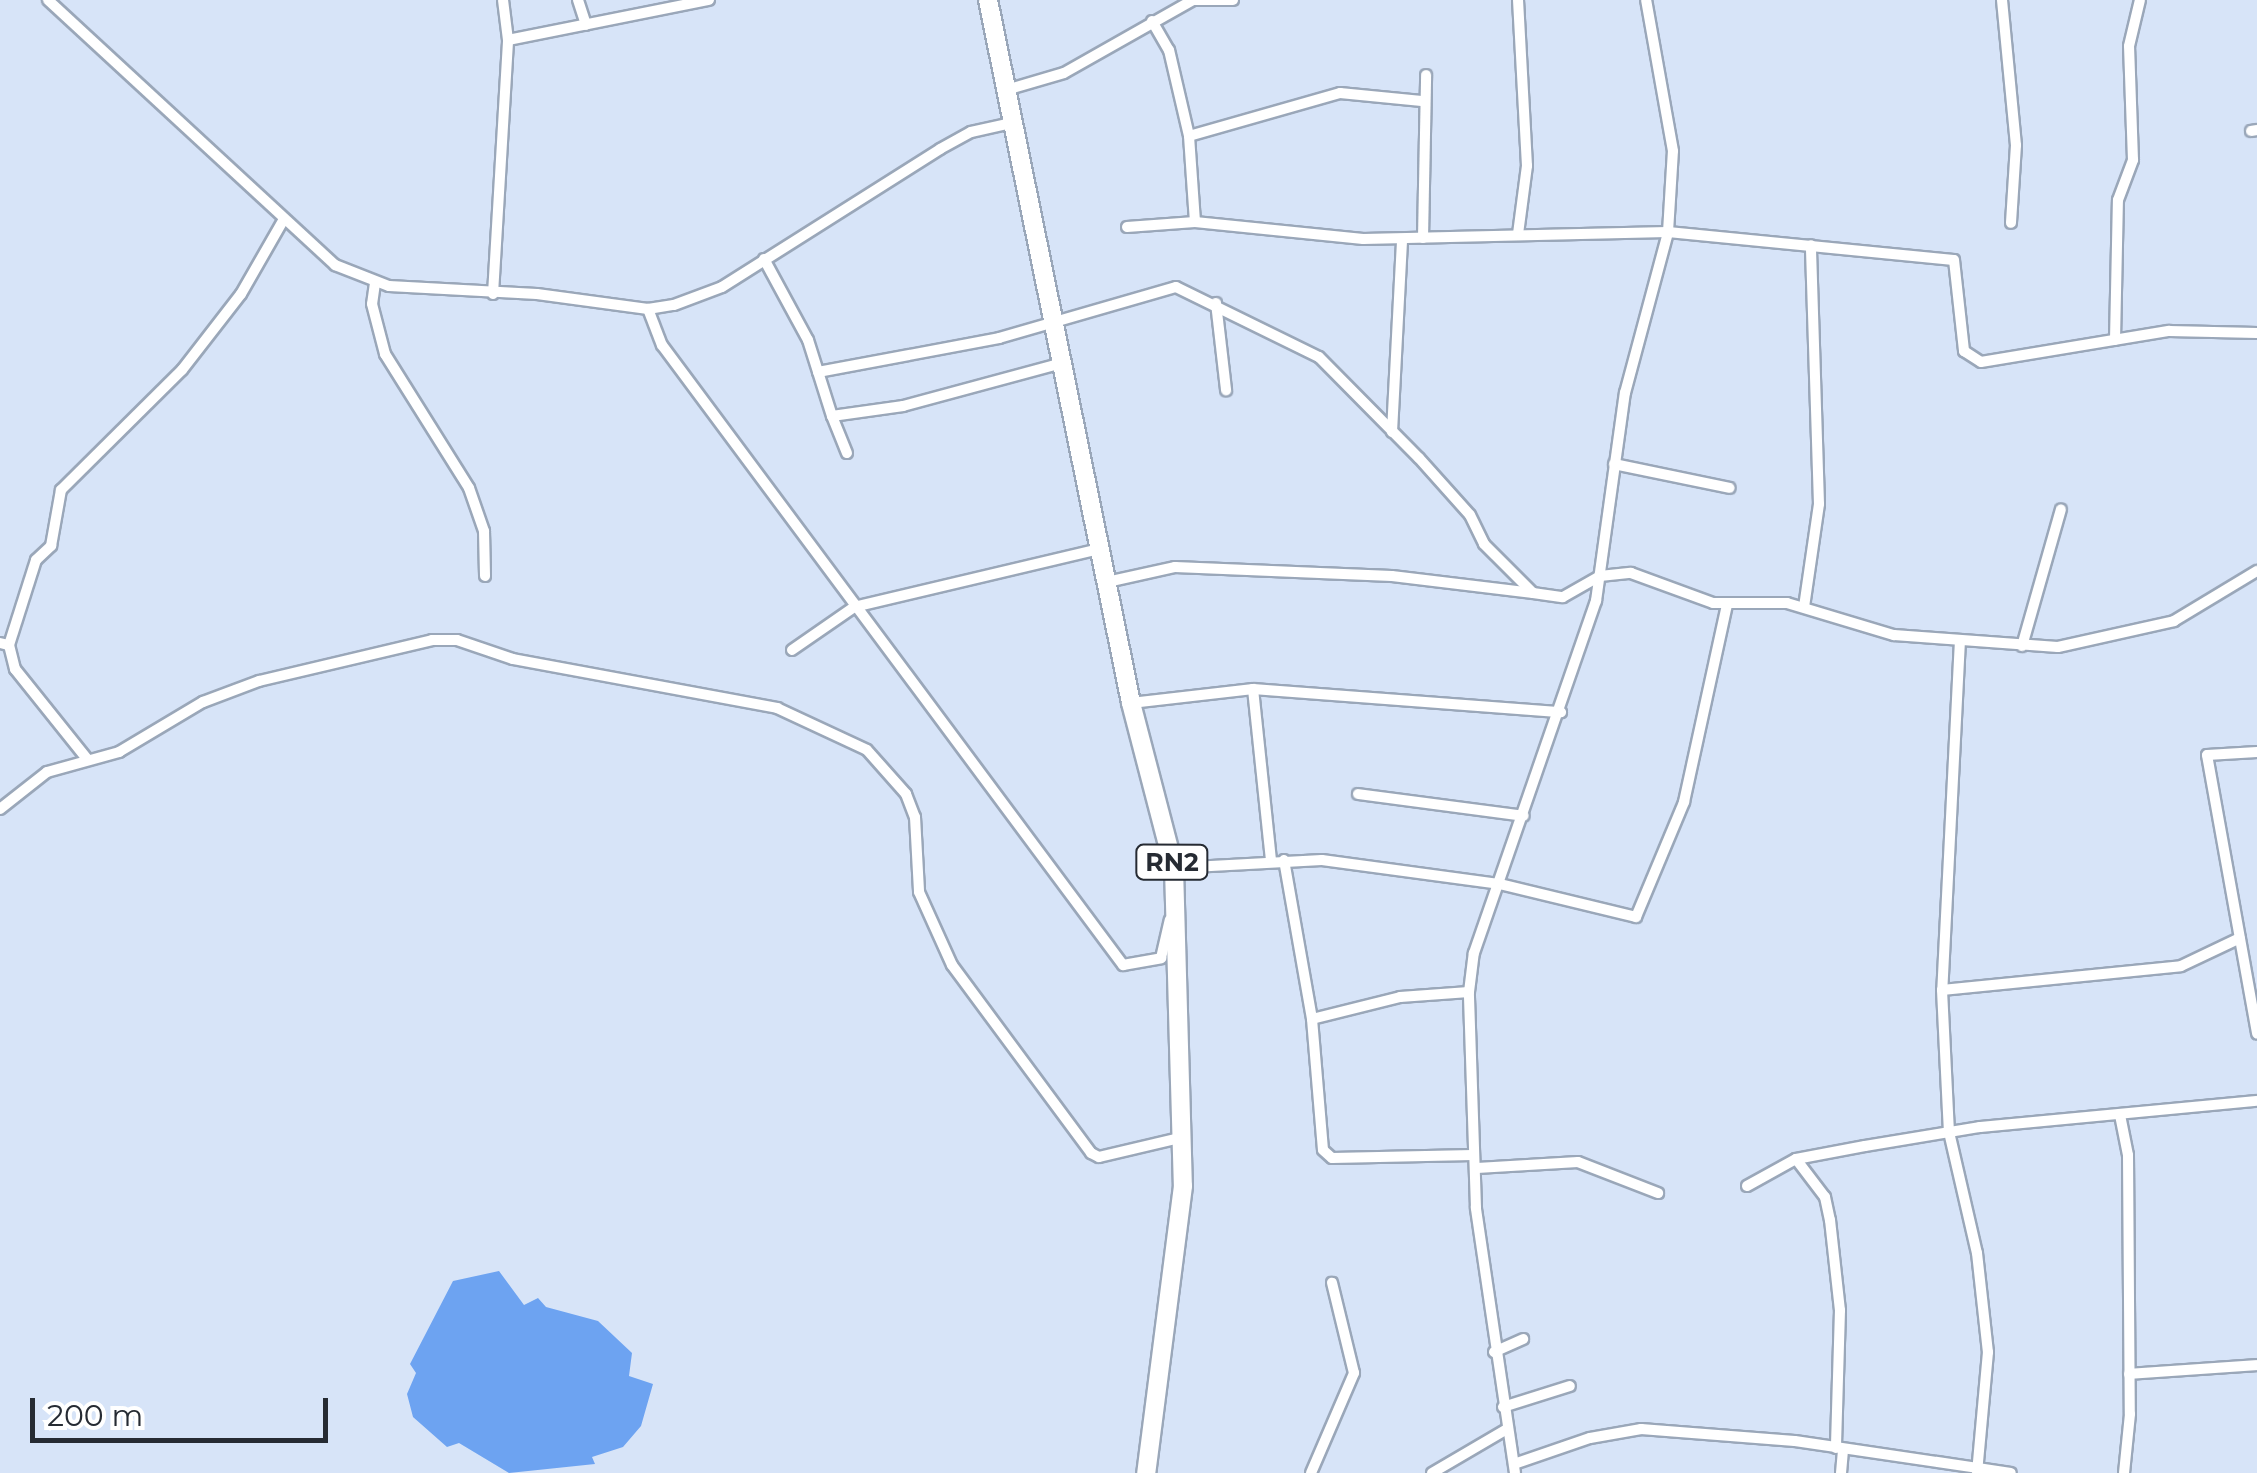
<!DOCTYPE html>
<html>
<head>
<meta charset="utf-8">
<style>
  body { margin:0 }
  #map { position:relative; width:2257px; height:1473px; overflow:hidden; background:#d7e4f8; font-family:Montserrat,sans-serif }
  div>[style] { position:absolute }
  [style*='--x'] { left:calc(var(--x)*1px); top:calc(var(--y)*1px); width:calc(var(--w)*1px); rotate:calc(var(--a)*1deg) }
  .forest>* { inset:0; background:#6da3f1 }
  .roads { filter:drop-shadow(2px 0 #9aa7b9) drop-shadow(-2px 0 #9aa7b9) drop-shadow(0 2px #9aa7b9) drop-shadow(0 -2px #9aa7b9) }
  .minor>* { height:10px; margin:-5px; padding:0 5px; transform-origin:5px; border-radius:5px; background:#fff }
  .trunk>* { height:18px; margin:-9px; padding:0 9px; transform-origin:9px; border-radius:9px; background:#fff }
  span { translate:-50% -50%; white-space:nowrap; text-align:center; line-height:1.15; -webkit-text-stroke:10px #fff; paint-order:stroke }
  .shield-label span { padding:2px 8px; background:#fff; border:2px solid; border-radius:8px; -webkit-text-stroke-width:0 }
  .shield-label { font-size:25px; color:#262b33; font-weight:700 }
  .scale { position:absolute; left:30px; top:1398px; width:298px; height:45px; box-sizing:border-box; border:5px solid #262b33; border-top:0; padding-left:12px; font-size:30px; line-height:35px; white-space:nowrap; color:#262b33; -webkit-text-stroke:8px #fff; paint-order:stroke }
</style>
</head>
<body>
<div id="map">
  <div class="forest">
    <div style="clip-path:polygon(499px 1271px,524px 1305px,538px 1298px,546px 1307px,598px 1321px,632px 1353px,629px 1376px,653px 1384px,641px 1426px,623px 1447px,592px 1457px,595px 1464px,509px 1473px,459px 1443px,447px 1447px,413px 1417px,407px 1394px,416px 1373px,410px 1364px,453px 1281px)"></div>
  </div>
  <div class="roads">
    <div class="minor">
      <div style="--x:48;--y:0;--w:391;--a:42.7"></div>
      <div style="--x:335;--y:265;--w:58;--a:21.3"></div>
      <div style="--x:389;--y:286;--w:148;--a:3.1"></div>
      <div style="--x:537;--y:294;--w:112;--a:7.7"></div>
      <div style="--x:648;--y:309;--w:26;--a:-9"></div>
      <div style="--x:674;--y:305;--w:51;--a:-20.6"></div>
      <div style="--x:722;--y:287;--w:258;--a:-32.3"></div>
      <div style="--x:940;--y:149;--w:35;--a:-29"></div>
      <div style="--x:971;--y:132;--w:42;--a:-12.4"></div>
      <div style="--x:578;--y:0;--w:26;--a:72"></div>
      <div style="--x:2002;--y:0;--w:146;--a:84.5"></div>
      <div style="--x:2016;--y:145;--w:78;--a:93.7"></div>
      <div style="--x:1152;--y:21;--w:34;--a:60"></div>
      <div style="--x:1169;--y:50;--w:88;--a:76.9"></div>
      <div style="--x:1189;--y:136;--w:86;--a:86"></div>
      <div style="--x:508;--y:40;--w:205;--a:-11.3"></div>
      <div style="--x:1006;--y:90;--w:60;--a:-16.3"></div>
      <div style="--x:1064;--y:73;--w:148;--a:-29.5"></div>
      <div style="--x:1193;--y:0;--w:40;--a:0"></div>
      <div style="--x:2251;--y:131;--w:6;--a:-9"></div>
      <div style="--x:1189;--y:136;--w:157;--a:-15.9"></div>
      <div style="--x:1340;--y:93;--w:82;--a:5.6"></div>
      <div style="--x:1127;--y:227;--w:68;--a:-4.2"></div>
      <div style="--x:1195;--y:222;--w:169;--a:5.8"></div>
      <div style="--x:1363;--y:239;--w:305;--a:-1.3"></div>
      <div style="--x:1668;--y:232;--w:287;--a:5.6"></div>
      <div style="--x:1954;--y:260;--w:92;--a:83.7"></div>
      <div style="--x:1964;--y:351;--w:20;--a:33"></div>
      <div style="--x:1981;--y:362;--w:191;--a:-9.4"></div>
      <div style="--x:2169;--y:331;--w:88;--a:1.3"></div>
      <div style="--x:1518;--y:234;--w:69;--a:-82.5"></div>
      <div style="--x:1527;--y:166;--w:166;--a:-93.1"></div>
      <div style="--x:1423;--y:238;--w:163;--a:-88.9"></div>
      <div style="--x:764;--y:259;--w:92;--a:61.5"></div>
      <div style="--x:808;--y:340;--w:80;--a:72.5"></div>
      <div style="--x:832;--y:416;--w:72;--a:-8"></div>
      <div style="--x:903;--y:406;--w:165;--a:-15.1"></div>
      <div style="--x:375;--y:283;--w:21;--a:98"></div>
      <div style="--x:372;--y:304;--w:52;--a:75.4"></div>
      <div style="--x:385;--y:354;--w:158;--a:57.9"></div>
      <div style="--x:469;--y:488;--w:46;--a:70.8"></div>
      <div style="--x:484;--y:531;--w:45;--a:88.7"></div>
      <div style="--x:493;--y:294;--w:254;--a:-86.6"></div>
      <div style="--x:508;--y:40;--w:40;--a:-97.1"></div>
      <div style="--x:1216;--y:303;--w:88;--a:83.4"></div>
      <div style="--x:648;--y:309;--w:39;--a:69"></div>
      <div style="--x:662;--y:345;--w:773;--a:53.37"></div>
      <div style="--x:1123;--y:965;--w:39;--a:-10"></div>
      <div style="--x:1161;--y:958;--w:39;--a:-77"></div>
      <div style="--x:2115;--y:340;--w:140;--a:-88.8"></div>
      <div style="--x:2118;--y:200;--w:43;--a:-69.4"></div>
      <div style="--x:2133;--y:160;--w:114;--a:-92"></div>
      <div style="--x:2129;--y:46;--w:47;--a:-76.6"></div>
      <div style="--x:818;--y:372;--w:184;--a:-10.6"></div>
      <div style="--x:999;--y:338;--w:184;--a:-16.1"></div>
      <div style="--x:1176;--y:287;--w:159;--a:26.1"></div>
      <div style="--x:1319;--y:357;--w:142;--a:45.3"></div>
      <div style="--x:1419;--y:458;--w:76;--a:48.2"></div>
      <div style="--x:1470;--y:515;--w:32;--a:64"></div>
      <div style="--x:1484;--y:544;--w:69;--a:45"></div>
      <div style="--x:1533;--y:593;--w:30;--a:8"></div>
      <div style="--x:1563;--y:597;--w:43;--a:-29.6"></div>
      <div style="--x:1600;--y:576;--w:31;--a:-6"></div>
      <div style="--x:1631;--y:573;--w:87;--a:20.1"></div>
      <div style="--x:1713;--y:603;--w:74;--a:0"></div>
      <div style="--x:1787;--y:603;--w:112;--a:16.7"></div>
      <div style="--x:1894;--y:635;--w:164;--a:4.2"></div>
      <div style="--x:2058;--y:647;--w:119;--a:-12.6"></div>
      <div style="--x:2174;--y:621;--w:97;--a:-31.1"></div>
      <div style="--x:832;--y:416;--w:40;--a:68"></div>
      <div style="--x:1392;--y:432;--w:193;--a:-87"></div>
      <div style="--x:1614;--y:464;--w:118;--a:11.7"></div>
      <div style="--x:1107;--y:582;--w:70;--a:-12.4"></div>
      <div style="--x:1175;--y:567;--w:217;--a:2.4"></div>
      <div style="--x:1392;--y:576;--w:142;--a:6.9"></div>
      <div style="--x:1804;--y:607;--w:104;--a:-81.7"></div>
      <div style="--x:1819;--y:504;--w:259;--a:-91.8"></div>
      <div style="--x:1960;--y:640;--w:350;--a:92.9"></div>
      <div style="--x:1942;--y:990;--w:142;--a:87.2"></div>
      <div style="--x:1949;--y:1132;--w:124;--a:77"></div>
      <div style="--x:1977;--y:1253;--w:100;--a:83.7"></div>
      <div style="--x:1988;--y:1352;--w:121;--a:95.2"></div>
      <div style="--x:0;--y:643;--w:9;--a:13"></div>
      <div style="--x:9;--y:645;--w:25;--a:76"></div>
      <div style="--x:15;--y:669;--w:115;--a:51.3"></div>
      <div style="--x:9;--y:645;--w:89;--a:-72.4"></div>
      <div style="--x:36;--y:560;--w:21;--a:-43"></div>
      <div style="--x:51;--y:546;--w:57;--a:-79.9"></div>
      <div style="--x:61;--y:490;--w:170;--a:-44.8"></div>
      <div style="--x:182;--y:370;--w:96;--a:-52.2"></div>
      <div style="--x:241;--y:294;--w:86;--a:-60.2"></div>
      <div style="--x:2022;--y:646;--w:142;--a:-74.1"></div>
      <div style="--x:792;--y:650;--w:75;--a:-34.7"></div>
      <div style="--x:854;--y:607;--w:253;--a:-13.3"></div>
      <div style="--x:1253;--y:689;--w:172;--a:84"></div>
      <div style="--x:1131;--y:703;--w:123;--a:-6.5"></div>
      <div style="--x:1253;--y:689;--w:309;--a:4.3"></div>
      <div style="--x:2257;--y:752;--w:50;--a:176.6"></div>
      <div style="--x:2207;--y:755;--w:283;--a:79.8"></div>
      <div style="--x:1358;--y:794;--w:167;--a:7.5"></div>
      <div style="--x:0;--y:809;--w:60;--a:-38.2"></div>
      <div style="--x:47;--y:772;--w:75;--a:-15.5"></div>
      <div style="--x:119;--y:752;--w:98;--a:-30.8"></div>
      <div style="--x:203;--y:702;--w:60;--a:-20.6"></div>
      <div style="--x:259;--y:681;--w:178;--a:-13.3"></div>
      <div style="--x:432;--y:640;--w:25;--a:0"></div>
      <div style="--x:457;--y:640;--w:59;--a:18.7"></div>
      <div style="--x:513;--y:659;--w:269;--a:10.5"></div>
      <div style="--x:777;--y:708;--w:99;--a:25"></div>
      <div style="--x:867;--y:750;--w:59;--a:48.4"></div>
      <div style="--x:906;--y:794;--w:25;--a:69"></div>
      <div style="--x:915;--y:817;--w:75;--a:86.9"></div>
      <div style="--x:919;--y:892;--w:80;--a:65.7"></div>
      <div style="--x:952;--y:965;--w:234;--a:53.5"></div>
      <div style="--x:1091;--y:1153;--w:9;--a:27"></div>
      <div style="--x:1099;--y:1157;--w:87;--a:-13.2"></div>
      <div style="--x:1284;--y:860;--w:161;--a:80"></div>
      <div style="--x:1312;--y:1019;--w:131;--a:85.2"></div>
      <div style="--x:1323;--y:1150;--w:12;--a:42"></div>
      <div style="--x:1332;--y:1158;--w:141;--a:-1.2"></div>
      <div style="--x:1174;--y:868;--w:148;--a:-3.1"></div>
      <div style="--x:1322;--y:860;--w:180;--a:7.7"></div>
      <div style="--x:1500;--y:884;--w:140;--a:13.6"></div>
      <div style="--x:1636;--y:917;--w:125;--a:-67.3"></div>
      <div style="--x:1684;--y:802;--w:203;--a:-77.7"></div>
      <div style="--x:1942;--y:990;--w:240;--a:-5.7"></div>
      <div style="--x:2181;--y:966;--w:65;--a:-25.4"></div>
      <div style="--x:1312;--y:1019;--w:91;--a:-14"></div>
      <div style="--x:1400;--y:997;--w:69;--a:-4.1"></div>
      <div style="--x:2120;--y:1115;--w:41;--a:78.7"></div>
      <div style="--x:2128;--y:1155;--w:259;--a:89.6"></div>
      <div style="--x:2130;--y:1414;--w:59;--a:95.8"></div>
      <div style="--x:1796;--y:1159;--w:48;--a:52.7"></div>
      <div style="--x:1825;--y:1197;--w:24;--a:78"></div>
      <div style="--x:1830;--y:1220;--w:91;--a:83.7"></div>
      <div style="--x:1840;--y:1310;--w:138;--a:91.7"></div>
      <div style="--x:1477;--y:1168;--w:101;--a:-3.4"></div>
      <div style="--x:1578;--y:1162;--w:86;--a:21.2"></div>
      <div style="--x:1747;--y:1186;--w:56;--a:-28.9"></div>
      <div style="--x:1796;--y:1159;--w:70;--a:-10.7"></div>
      <div style="--x:1865;--y:1146;--w:117;--a:-9.4"></div>
      <div style="--x:1980;--y:1127;--w:278;--a:-5.4"></div>
      <div style="--x:1494;--y:1352;--w:32;--a:-24"></div>
      <div style="--x:2129;--y:1374;--w:128;--a:-4"></div>
      <div style="--x:1503;--y:1407;--w:70;--a:-17.4"></div>
      <div style="--x:1514;--y:1464;--w:80;--a:-18.9"></div>
      <div style="--x:1590;--y:1438;--w:52;--a:-10"></div>
      <div style="--x:1641;--y:1429;--w:154;--a:4.5"></div>
      <div style="--x:1795;--y:1441;--w:218;--a:8.4"></div>
      <div style="--x:1311;--y:1473;--w:109;--a:-66.7"></div>
      <div style="--x:1354;--y:1373;--w:93;--a:-103.7"></div>
      <div style="--x:1432;--y:1473;--w:87;--a:-30.4"></div>
      <div style="--x:1515;--y:1473;--w:268;--a:-98.4"></div>
      <div style="--x:1476;--y:1208;--w:216;--a:-91.9"></div>
      <div style="--x:1469;--y:992;--w:39;--a:-83"></div>
      <div style="--x:1474;--y:953;--w:373;--a:-70.9"></div>
      <div style="--x:1596;--y:601;--w:210;--a:-82.1"></div>
      <div style="--x:1625;--y:393;--w:167;--a:-75"></div>
      <div style="--x:1668;--y:232;--w:81;--a:-86.5"></div>
      <div style="--x:1673;--y:151;--w:153;--a:-100.1"></div>
      <div style="--x:1841;--y:1473;--w:23;--a:-85"></div>
    </div>
    <div class="trunk">
      <div style="--x:988;--y:0;--w:717;--a:78.5"></div>
      <div style="--x:1131;--y:703;--w:171;--a:75.4"></div>
      <div style="--x:1174;--y:868;--w:318;--a:88.4"></div>
      <div style="--x:1183;--y:1186;--w:289;--a:97.3"></div>
    </div>
  </div>
  <div class="shield-label">
    <span style="left:1172px;top:862px">RN2</span>
  </div>
  <div class="scale">200 m</div>
</div>
</body>
</html>
